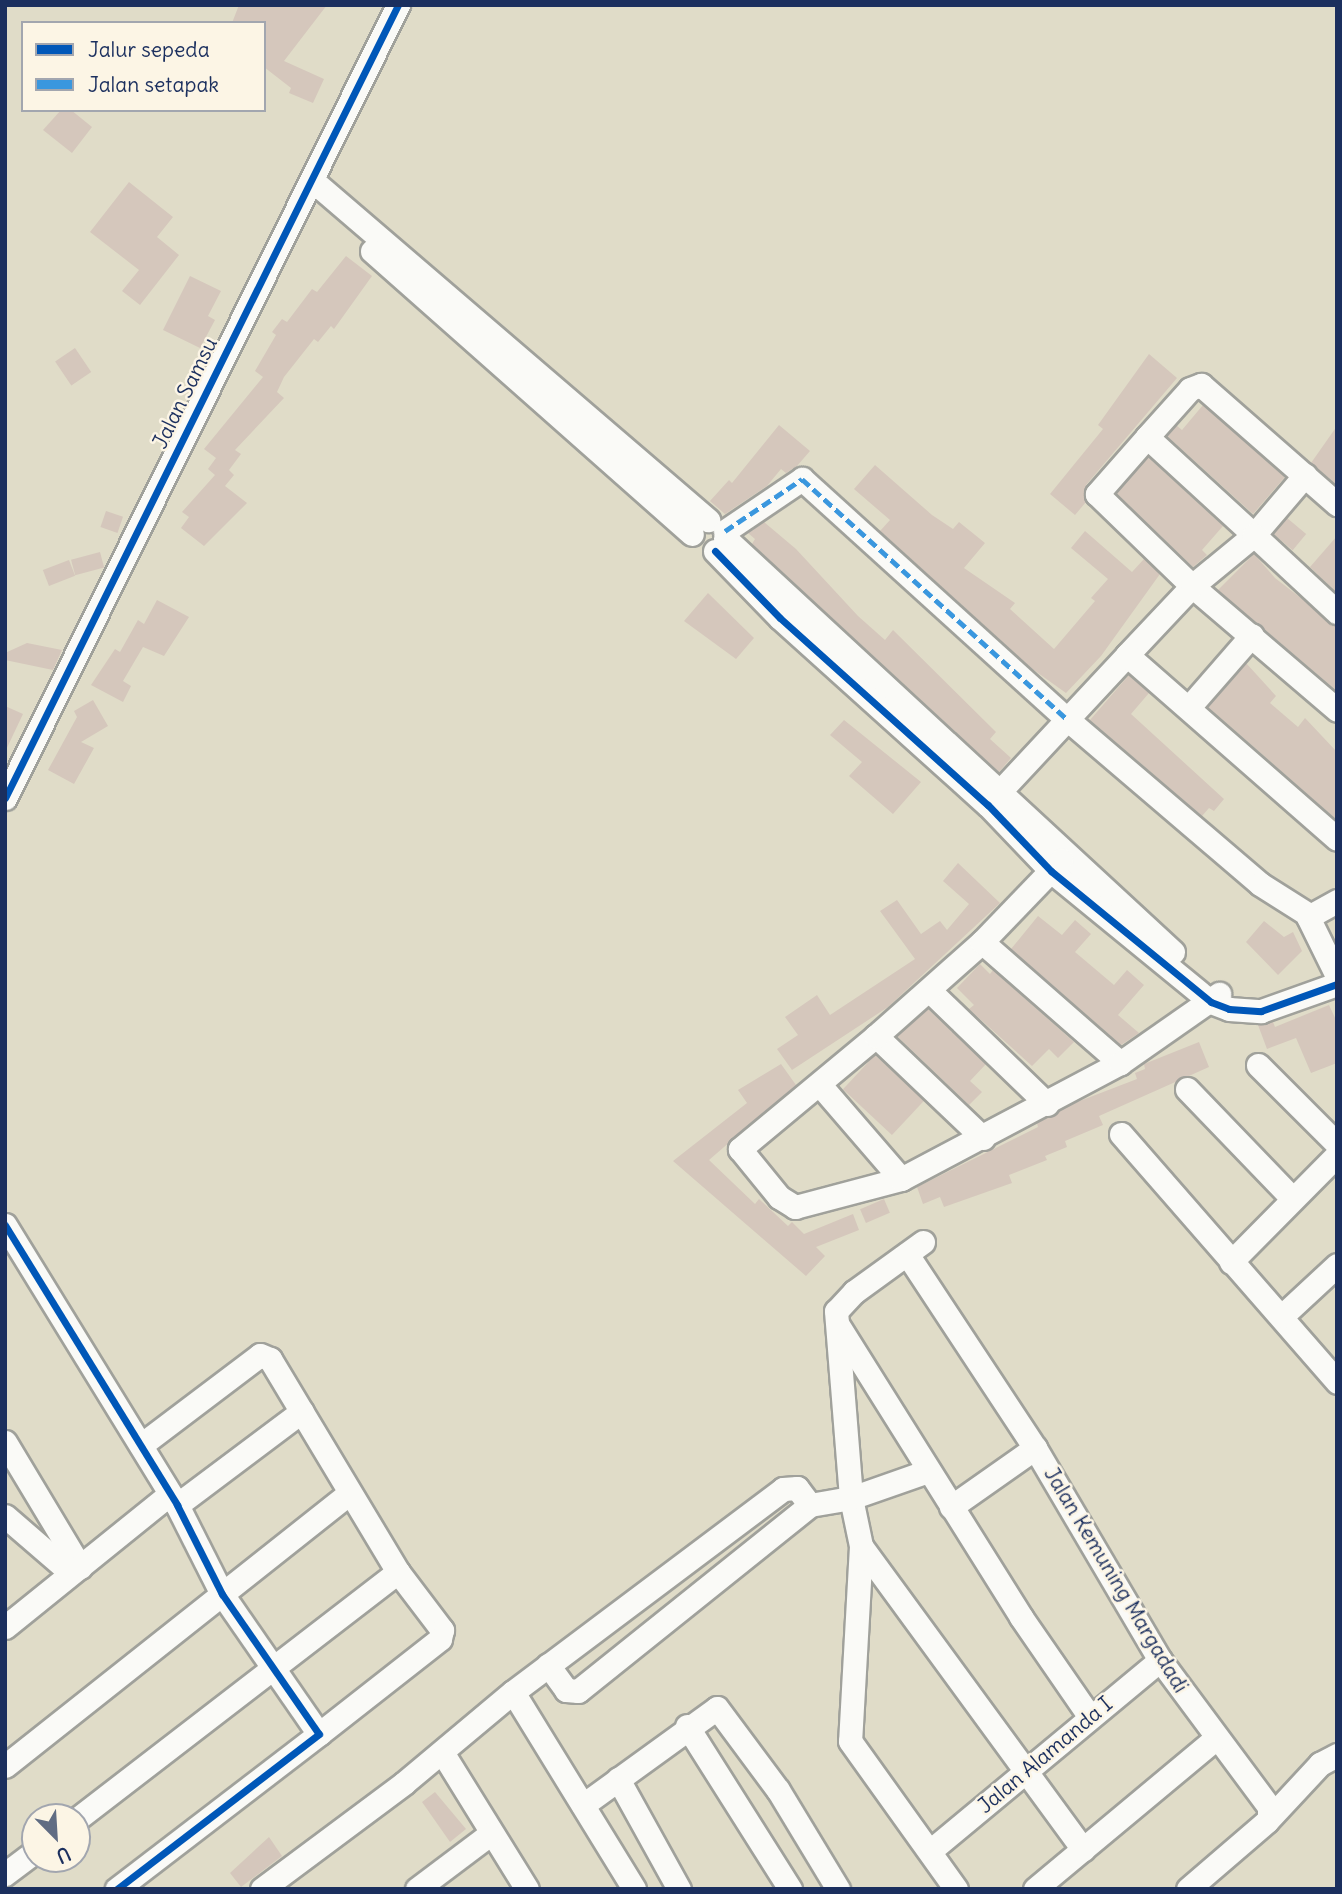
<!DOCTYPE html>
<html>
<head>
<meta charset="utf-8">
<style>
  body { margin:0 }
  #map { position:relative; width:1342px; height:1894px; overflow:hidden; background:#e0dcc8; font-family:Delius,sans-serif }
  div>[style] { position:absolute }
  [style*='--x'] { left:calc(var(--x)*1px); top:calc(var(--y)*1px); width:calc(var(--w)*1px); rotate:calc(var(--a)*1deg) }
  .building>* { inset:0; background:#d5c7bc; transform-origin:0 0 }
  .roads { filter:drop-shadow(2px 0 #a0a19b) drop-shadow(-2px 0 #a0a19b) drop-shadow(0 2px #a0a19b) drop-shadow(0 -2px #a0a19b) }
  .minor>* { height:23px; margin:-11.5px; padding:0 11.5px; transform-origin:11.5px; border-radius:11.5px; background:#fafaf7 }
  .quiet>* { height:5px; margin-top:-2.5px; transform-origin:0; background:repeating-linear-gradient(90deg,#3a97de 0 10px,transparent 0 15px) }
  .cycleway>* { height:7px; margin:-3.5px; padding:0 3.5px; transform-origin:3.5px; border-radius:3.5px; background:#0057b8 }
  span { translate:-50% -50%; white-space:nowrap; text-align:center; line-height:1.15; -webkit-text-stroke:5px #fcf5e5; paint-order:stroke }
  .street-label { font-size:21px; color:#1b2f5e }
  .frame { position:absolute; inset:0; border:7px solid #1b2f5e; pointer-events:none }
  .legend { position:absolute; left:21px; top:21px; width:245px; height:91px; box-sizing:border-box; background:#fcf5e5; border:2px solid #a2a6af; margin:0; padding:9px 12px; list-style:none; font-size:21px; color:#1b2f5e }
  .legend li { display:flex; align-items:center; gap:14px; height:35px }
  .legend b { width:35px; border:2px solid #a2a6af }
  .north { position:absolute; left:21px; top:1803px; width:70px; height:70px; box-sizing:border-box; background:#fcf5e5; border:2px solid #a2a6af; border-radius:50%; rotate:156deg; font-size:19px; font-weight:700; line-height:28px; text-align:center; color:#1b2f5e }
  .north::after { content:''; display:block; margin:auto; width:24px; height:32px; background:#606c83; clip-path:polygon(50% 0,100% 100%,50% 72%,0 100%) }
</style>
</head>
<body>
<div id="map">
  <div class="building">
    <div style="clip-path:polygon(239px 5px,327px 5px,284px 61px,324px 79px,313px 103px,289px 93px,291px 88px,264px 67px,264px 23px,232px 23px)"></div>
    <div style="clip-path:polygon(61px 110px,71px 110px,92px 127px,72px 153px,43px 130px)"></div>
    <div style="clip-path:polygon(129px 182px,173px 217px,157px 237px,179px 255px,140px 305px,122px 291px,139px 270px,90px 232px)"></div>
    <div style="clip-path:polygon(346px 256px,372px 276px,334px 329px,331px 326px,318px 342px,314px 339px,284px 377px,277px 392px,284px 398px,235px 450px,241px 454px,229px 470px,234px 475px,225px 486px,247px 503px,204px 546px,181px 528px,189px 517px,182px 512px,215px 475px,208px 469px,216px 458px,204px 449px,263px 377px,255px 371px,276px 335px,272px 332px,282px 319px,287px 322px,312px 289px,317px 292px)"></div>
    <div style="clip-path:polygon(190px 276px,221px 291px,208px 316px,215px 320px,200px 348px,163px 330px)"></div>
    <div style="left:75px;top:348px;width:29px;height:24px;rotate:56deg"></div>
    <div style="clip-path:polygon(1149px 354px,1177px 378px,1086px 485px,1086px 502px,1075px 515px,1050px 494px,1103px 429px,1098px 425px)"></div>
    <div style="clip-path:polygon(1203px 405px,1285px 477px,1253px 514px,1167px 436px,1176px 425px,1182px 430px)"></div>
    <div style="clip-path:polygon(779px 425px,810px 451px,797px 466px,786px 473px,781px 469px,767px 486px,725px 514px,710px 501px,729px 480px,732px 483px)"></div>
    <div style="clip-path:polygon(1337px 426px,1337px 485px,1311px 463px)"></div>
    <div style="clip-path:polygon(1148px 457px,1223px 526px,1202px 550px,1207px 555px,1193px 567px,1116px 493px)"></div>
    <div style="clip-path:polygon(875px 465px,932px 515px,953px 529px,959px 522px,985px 543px,964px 568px,1015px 603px,1010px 609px,1054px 649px,1095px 601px,1091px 598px,1108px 579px,1071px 548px,1085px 531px,1132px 572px,1144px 559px,1160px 574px,1101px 656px,1066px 693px,1031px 668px,880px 531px,890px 520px,854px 489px)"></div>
    <div style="left:106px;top:511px;width:18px;height:17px;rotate:19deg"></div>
    <div style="left:1287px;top:518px;width:25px;height:21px;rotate:40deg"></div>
    <div style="clip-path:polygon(764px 522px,796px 549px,858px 616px,885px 640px,893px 630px,996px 732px,990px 739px,1011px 758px,999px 772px,752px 544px,755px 539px,748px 533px)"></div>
    <div style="clip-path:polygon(1337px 536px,1337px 593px,1310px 567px)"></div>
    <div style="left:100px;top:552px;width:16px;height:30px;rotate:75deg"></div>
    <div style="clip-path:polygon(1254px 554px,1275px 578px,1337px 626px,1337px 691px,1218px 590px)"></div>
    <div style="left:69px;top:560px;width:17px;height:28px;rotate:69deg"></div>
    <div style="clip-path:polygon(708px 593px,754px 638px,736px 659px,684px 621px)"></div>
    <div style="clip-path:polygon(157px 600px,189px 617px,164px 656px,143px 647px,123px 681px,131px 686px,123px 702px,91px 685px,115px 649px,120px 652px,138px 620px,144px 624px)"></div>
    <div style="clip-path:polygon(27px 643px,62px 650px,53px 670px,5px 660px,5px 653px)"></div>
    <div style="clip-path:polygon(1246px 663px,1276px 696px,1270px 703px,1298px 727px,1305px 718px,1337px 752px,1337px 820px,1208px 707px)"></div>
    <div style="clip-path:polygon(1129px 675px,1149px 693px,1131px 714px,1224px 799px,1214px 811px,1209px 808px,1202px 816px,1090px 720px)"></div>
    <div style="clip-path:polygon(93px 700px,108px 726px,81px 742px,94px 748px,74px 784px,48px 770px,77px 717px,74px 711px)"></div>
    <div style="clip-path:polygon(5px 706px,23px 714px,5px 752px)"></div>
    <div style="clip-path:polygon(844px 720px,921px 782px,893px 814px,849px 776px,862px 762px,830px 735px)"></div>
    <div style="clip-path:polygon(958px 863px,1000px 903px,888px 1007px,792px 1070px,777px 1049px,798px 1035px,785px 1017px,817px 995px,830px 1015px,915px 959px,880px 911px,897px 900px,921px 934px,940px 921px,947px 930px,969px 904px,943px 881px)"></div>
    <div style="clip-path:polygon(1038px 916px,1062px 935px,1075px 920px,1091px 934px,1075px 952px,1114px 985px,1127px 970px,1144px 985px,1118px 1015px,1139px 1033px,1121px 1045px,1011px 949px)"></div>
    <div style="clip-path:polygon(1264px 921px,1284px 937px,1293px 932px,1302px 951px,1278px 975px,1246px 942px)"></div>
    <div style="clip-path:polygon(980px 964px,990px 974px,993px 970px,1074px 1042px,1058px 1058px,1049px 1049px,1032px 1066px,969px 1009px,974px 1005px,957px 988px)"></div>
    <div style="clip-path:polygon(1329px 1005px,1337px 1022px,1337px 1063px,1311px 1073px,1296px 1038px,1267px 1049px,1258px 1025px,1273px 1022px,1275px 1027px)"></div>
    <div style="clip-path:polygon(928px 1009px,986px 1064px,970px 1081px,982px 1092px,969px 1105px,897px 1036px)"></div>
    <div style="clip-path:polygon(1199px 1042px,1209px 1067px,1099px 1116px,1103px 1125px,1065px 1141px,1067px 1147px,1045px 1156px,1047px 1160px,1009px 1175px,1012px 1183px,944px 1207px,940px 1197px,923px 1204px,917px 1187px,1038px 1127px,1037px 1123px,1072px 1104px,1137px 1079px,1135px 1073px,1145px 1069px,1144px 1064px)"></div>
    <div style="left:875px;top:1055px;width:67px;height:47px;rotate:43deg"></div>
    <div style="clip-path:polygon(781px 1064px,796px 1085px,709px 1160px,755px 1204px,759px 1199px,788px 1226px,792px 1222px,804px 1234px,853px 1214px,859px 1230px,816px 1247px,825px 1256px,806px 1276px,673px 1161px,747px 1103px,738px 1090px)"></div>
    <div style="left:884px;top:1199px;width:15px;height:26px;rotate:67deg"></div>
    <div style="clip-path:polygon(435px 1792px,466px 1829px,450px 1842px,422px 1802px)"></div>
    <div style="clip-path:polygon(269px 1837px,282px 1856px,241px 1887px,230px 1873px)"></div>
  </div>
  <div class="roads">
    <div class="minor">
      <div style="--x:313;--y:181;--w:521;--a:40.64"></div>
      <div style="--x:372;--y:251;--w:427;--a:41.5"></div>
      <div style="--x:1147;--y:437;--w:64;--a:-48.1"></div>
      <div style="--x:1190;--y:389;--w:12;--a:-20"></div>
      <div style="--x:1201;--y:385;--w:181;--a:41.2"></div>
      <div style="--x:1305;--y:475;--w:79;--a:130.4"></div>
      <div style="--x:1254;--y:535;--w:145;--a:-137.5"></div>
      <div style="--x:1147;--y:437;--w:76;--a:131.3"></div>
      <div style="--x:1097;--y:494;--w:132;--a:44.1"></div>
      <div style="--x:1192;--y:586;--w:191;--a:40.5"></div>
      <div style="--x:725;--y:531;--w:93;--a:-34"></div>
      <div style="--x:802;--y:479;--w:358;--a:42.2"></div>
      <div style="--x:1067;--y:719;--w:254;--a:40.5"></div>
      <div style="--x:1260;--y:884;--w:58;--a:32.3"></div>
      <div style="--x:725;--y:538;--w:610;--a:42.74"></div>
      <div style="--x:715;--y:551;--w:93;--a:45.9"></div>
      <div style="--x:780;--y:618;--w:280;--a:42"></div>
      <div style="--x:988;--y:805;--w:91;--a:46.3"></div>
      <div style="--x:1051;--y:871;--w:207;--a:39.3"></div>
      <div style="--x:1211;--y:1002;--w:19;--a:21"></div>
      <div style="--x:1229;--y:1009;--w:32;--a:4"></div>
      <div style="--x:1261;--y:1011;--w:81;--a:-19.6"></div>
      <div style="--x:1127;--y:655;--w:95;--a:-46.7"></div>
      <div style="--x:1192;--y:586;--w:80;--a:-39.4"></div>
      <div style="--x:1254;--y:535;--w:113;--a:42.9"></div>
      <div style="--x:1190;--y:706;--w:94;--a:-48.9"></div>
      <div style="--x:5;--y:798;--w:885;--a:-63.64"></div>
      <div style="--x:990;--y:802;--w:201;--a:-47"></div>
      <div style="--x:1127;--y:655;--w:279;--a:41.2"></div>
      <div style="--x:1337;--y:901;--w:33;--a:151"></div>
      <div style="--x:1308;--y:917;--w:66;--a:63.8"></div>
      <div style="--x:982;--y:942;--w:184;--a:41.2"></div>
      <div style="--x:929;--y:990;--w:164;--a:44"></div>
      <div style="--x:876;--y:1036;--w:177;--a:140.3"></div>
      <div style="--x:740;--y:1149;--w:62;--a:50.9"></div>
      <div style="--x:779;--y:1197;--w:19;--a:32"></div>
      <div style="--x:795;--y:1207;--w:110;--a:-14.8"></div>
      <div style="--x:901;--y:1179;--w:248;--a:-27.9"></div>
      <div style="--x:1120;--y:1063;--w:121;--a:-34.9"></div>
      <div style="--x:1258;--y:1065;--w:112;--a:45"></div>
      <div style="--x:820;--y:1085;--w:124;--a:49.2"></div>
      <div style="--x:1187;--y:1089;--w:151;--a:46.1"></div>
      <div style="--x:1121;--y:1134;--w:329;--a:48.9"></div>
      <div style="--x:983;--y:1138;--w:148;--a:-136.4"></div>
      <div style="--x:876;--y:1036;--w:142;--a:-41.6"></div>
      <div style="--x:982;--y:942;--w:114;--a:-46.1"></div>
      <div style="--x:5;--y:1225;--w:329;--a:58.4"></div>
      <div style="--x:177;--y:1505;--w:100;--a:63.2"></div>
      <div style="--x:222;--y:1594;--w:170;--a:55.3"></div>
      <div style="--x:319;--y:1734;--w:255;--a:142.5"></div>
      <div style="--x:923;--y:1242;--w:85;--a:144.1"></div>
      <div style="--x:854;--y:1292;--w:26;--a:133"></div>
      <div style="--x:836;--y:1311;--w:188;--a:85.4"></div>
      <div style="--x:851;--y:1498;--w:49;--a:78.2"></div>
      <div style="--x:861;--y:1546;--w:195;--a:93.2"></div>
      <div style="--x:850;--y:1741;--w:182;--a:54.4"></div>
      <div style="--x:907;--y:1254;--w:232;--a:56.6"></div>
      <div style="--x:1035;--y:1448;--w:246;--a:59.5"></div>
      <div style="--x:1160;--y:1660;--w:183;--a:53.4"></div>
      <div style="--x:1269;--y:1807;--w:7;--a:90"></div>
      <div style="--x:1231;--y:1262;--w:151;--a:-45.3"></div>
      <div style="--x:1282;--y:1316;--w:75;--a:-42.8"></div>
      <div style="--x:838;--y:1325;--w:345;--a:57.9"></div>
      <div style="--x:1021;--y:1617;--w:121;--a:55.4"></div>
      <div style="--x:5;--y:1442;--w:146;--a:59"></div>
      <div style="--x:141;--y:1445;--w:149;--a:-37.1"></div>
      <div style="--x:260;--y:1355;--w:11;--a:22"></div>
      <div style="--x:270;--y:1359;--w:249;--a:59"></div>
      <div style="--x:398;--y:1572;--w:73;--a:52.8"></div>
      <div style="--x:442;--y:1630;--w:9;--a:103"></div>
      <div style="--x:440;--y:1639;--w:154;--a:141.9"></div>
      <div style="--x:177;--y:1505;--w:156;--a:-36.9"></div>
      <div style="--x:951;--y:1507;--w:103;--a:-35.1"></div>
      <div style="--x:5;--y:1516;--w:87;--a:40.8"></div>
      <div style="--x:861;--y:1546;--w:376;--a:53.8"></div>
      <div style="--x:5;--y:1627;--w:212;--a:-38.9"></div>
      <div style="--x:548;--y:1665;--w:31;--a:54"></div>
      <div style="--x:566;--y:1690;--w:12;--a:5"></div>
      <div style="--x:578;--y:1691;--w:297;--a:-38.7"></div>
      <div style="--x:810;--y:1505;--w:42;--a:-9.7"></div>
      <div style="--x:851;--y:1498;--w:82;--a:-19.3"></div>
      <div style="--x:513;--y:1692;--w:338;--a:-36.9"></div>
      <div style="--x:783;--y:1489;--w:14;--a:-4"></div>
      <div style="--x:797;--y:1488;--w:21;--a:53"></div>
      <div style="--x:687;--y:1726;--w:193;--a:57.7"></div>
      <div style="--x:442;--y:1752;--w:161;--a:58.2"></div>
      <div style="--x:5;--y:1766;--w:438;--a:-38.4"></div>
      <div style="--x:618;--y:1779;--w:126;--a:61"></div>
      <div style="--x:583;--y:1805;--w:165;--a:-35.9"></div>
      <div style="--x:717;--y:1708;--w:102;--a:53.4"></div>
      <div style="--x:778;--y:1790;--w:116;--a:58.8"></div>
      <div style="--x:77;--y:1819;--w:405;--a:-37.6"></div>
      <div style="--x:930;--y:1851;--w:299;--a:-39.7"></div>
      <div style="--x:5;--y:1874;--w:38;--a:-37"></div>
      <div style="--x:262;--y:1889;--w:177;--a:-36.7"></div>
      <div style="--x:404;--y:1783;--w:142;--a:-39.9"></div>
      <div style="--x:513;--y:1692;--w:231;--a:58.4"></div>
      <div style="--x:417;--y:1889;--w:91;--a:-37"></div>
      <div style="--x:1035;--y:1889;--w:236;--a:-39.8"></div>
      <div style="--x:1188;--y:1889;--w:104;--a:-40.7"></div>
      <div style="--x:1267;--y:1821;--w:78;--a:-47.1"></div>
      <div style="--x:1320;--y:1764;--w:19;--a:-28"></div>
    </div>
  </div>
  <div class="quiet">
    <div style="--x:725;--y:531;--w:93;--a:-34"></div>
    <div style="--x:802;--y:479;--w:358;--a:42.2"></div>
  </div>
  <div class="cycleway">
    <div style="--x:715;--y:551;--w:93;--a:45.9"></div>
    <div style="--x:780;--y:618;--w:280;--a:42"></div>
    <div style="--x:988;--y:805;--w:91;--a:46.3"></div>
    <div style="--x:1051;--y:871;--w:207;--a:39.3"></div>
    <div style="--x:1211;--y:1002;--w:19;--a:21"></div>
    <div style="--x:1229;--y:1009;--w:32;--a:4"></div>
    <div style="--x:1261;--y:1011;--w:81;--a:-19.6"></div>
    <div style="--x:5;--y:798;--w:885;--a:-63.64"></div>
    <div style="--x:5;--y:1225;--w:329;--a:58.4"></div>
    <div style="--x:177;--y:1505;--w:100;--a:63.2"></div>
    <div style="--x:222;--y:1594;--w:170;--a:55.3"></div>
    <div style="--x:319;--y:1734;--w:255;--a:142.5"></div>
  </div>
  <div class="street-label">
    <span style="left:185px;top:393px;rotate:-64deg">Jalan Samsu</span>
    <span style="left:1116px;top:1580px;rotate:59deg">Jalan Kemuning Margadadi</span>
    <span style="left:1045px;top:1755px;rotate:-40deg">Jalan Alamanda I</span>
  </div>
  <div class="frame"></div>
  <ul class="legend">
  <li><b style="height:9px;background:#0057b8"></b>Jalur sepeda</li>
  <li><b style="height:9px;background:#3a97de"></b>Jalan setapak</li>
  </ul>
  <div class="north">U</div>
</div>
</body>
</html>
